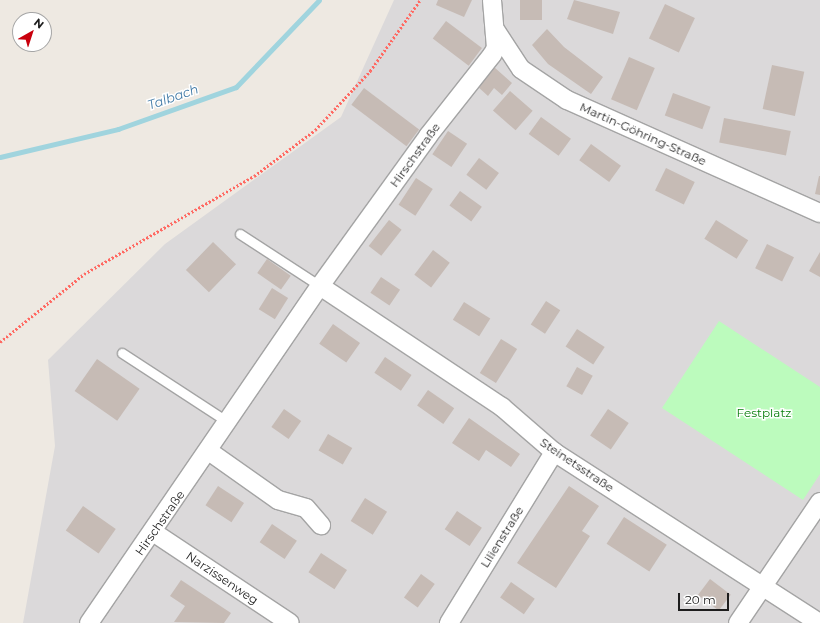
<!DOCTYPE html>
<html>
<head>
<meta charset="utf-8">
<style>
  body { margin:0 }
  #map { position:relative; width:820px; height:623px; overflow:hidden; background:#eee9e2; font-family:Montserrat,sans-serif }
  div>[style] { position:absolute }
  [style*='--x'] { left:calc(var(--x)*1px); top:calc(var(--y)*1px); width:calc(var(--w)*1px); rotate:calc(var(--a)*1deg) }
  .residential>* { inset:0; background:#dbd9da }
  .park>* { inset:0; background:#bcfbbd }
  .stream>* { height:5px; margin:-2.5px; padding:0 2.5px; transform-origin:2.5px; border-radius:2.5px; background:#a0d4de }
  .building>* { inset:0; background:#c6bbb5; transform-origin:0 0 }
  .path>* { height:2.5px; margin-top:-1.25px; transform-origin:0; background:repeating-linear-gradient(90deg,#ff6962 0 2px,transparent 0 4px) }
  .roads { filter:drop-shadow(1px 0 #a4a4a4) drop-shadow(-1px 0 #a4a4a4) drop-shadow(0 1px #a4a4a4) drop-shadow(0 -1px #a4a4a4) }
  .lane>* { height:9px; margin:-4.5px; padding:0 4.5px; transform-origin:4.5px; border-radius:4.5px; background:#fff }
  .street>* { height:18px; margin:-9px; padding:0 9px; transform-origin:9px; border-radius:9px; background:#fff }
  span { translate:-50% -50%; white-space:nowrap; text-align:center; line-height:1.15; -webkit-text-stroke:3px #fff; paint-order:stroke }
  .street-label { font-size:12px; color:#1d1d1d }
  .park-label { font-size:12px; color:#077e0a }
  .water-label { font-size:13px; color:#437ba7; font-style:italic }
  .north { position:absolute; left:12px; top:12px; width:40px; height:40px; box-sizing:border-box; background:#fff; border:1px solid #a5a5a5; border-radius:50%; rotate:39deg; font-size:11px; font-weight:700; line-height:16px; text-align:center; color:#1d1d1d }
  .north::after { content:''; display:block; margin:auto; width:14px; height:18px; background:#c9000d; clip-path:polygon(50% 0,100% 100%,50% 72%,0 100%) }
  .scale { position:absolute; left:678px; top:593px; width:51px; height:18px; box-sizing:border-box; border:2px solid #1d1d1d; border-top:0; padding-left:5px; font-size:12px; line-height:14px; white-space:nowrap; color:#1d1d1d; -webkit-text-stroke:3px #fff; paint-order:stroke }
</style>
</head>
<body>
<div id="map">
  <div class="residential">
    <div style="clip-path:polygon(394px 0,820px 0,820px 623px,23px 623px,55px 446px,48px 360px,165px 244px,341px 117px)"></div>
  </div>
  <div class="park">
    <div style="clip-path:polygon(719px 321px,820px 387px,820px 474px,803px 500px,662px 408px)"></div>
  </div>
  <div class="stream">
    <div style="--x:0;--y:157;--w:121;--a:-13.3"></div>
    <div style="--x:118;--y:129;--w:125;--a:-19.6"></div>
    <div style="--x:236;--y:87;--w:120;--a:-46.3"></div>
  </div>
  <div class="building">
    <div style="clip-path:polygon(438px 0,472px 0,464px 17px,436px 5px)"></div>
    <div style="left:520px;top:0;width:22px;height:20px"></div>
    <div style="clip-path:polygon(574px 0,620px 12px,613px 34px,567px 19px)"></div>
    <div style="left:665px;top:4px;width:33px;height:38px;rotate:25deg"></div>
    <div style="left:446px;top:21px;width:45px;height:22px;rotate:37deg"></div>
    <div style="clip-path:polygon(547px 29px,564px 47px,603px 77px,591px 94px,548px 64px,532px 45px)"></div>
    <div style="left:629px;top:57px;width:28px;height:46px;rotate:23deg"></div>
    <div style="left:772px;top:65px;width:33px;height:45px;rotate:12deg"></div>
    <div style="clip-path:polygon(494px 67px,512px 83px,502px 95px,494px 88px,488px 96px,477px 86px)"></div>
    <div style="left:364px;top:88px;width:69px;height:21px;rotate:37deg"></div>
    <div style="left:510px;top:91px;width:30px;height:26px;rotate:41deg"></div>
    <div style="left:673px;top:93px;width:40px;height:24px;rotate:20deg"></div>
    <div style="left:541px;top:117px;width:37px;height:21px;rotate:36deg"></div>
    <div style="left:724px;top:118px;width:68px;height:25px;rotate:11deg"></div>
    <div style="left:448px;top:131px;width:23px;height:28px;rotate:34deg"></div>
    <div style="left:591px;top:144px;width:37px;height:20px;rotate:36deg"></div>
    <div style="left:479px;top:158px;width:25px;height:21px;rotate:37deg"></div>
    <div style="left:666px;top:168px;width:32px;height:25px;rotate:26deg"></div>
    <div style="clip-path:polygon(819px 176px,820px 176px,820px 195px,815px 194px)"></div>
    <div style="left:416px;top:178px;width:20px;height:32px;rotate:33deg"></div>
    <div style="left:460px;top:191px;width:27px;height:18px;rotate:36deg"></div>
    <div style="left:389px;top:220px;width:16px;height:33px;rotate:38deg"></div>
    <div style="left:716px;top:220px;width:38px;height:22px;rotate:32deg"></div>
    <div style="left:213px;top:242px;width:32px;height:39px;rotate:44deg"></div>
    <div style="left:767px;top:244px;width:30px;height:27px;rotate:26deg"></div>
    <div style="left:433px;top:250px;width:21px;height:31px;rotate:37deg"></div>
    <div style="clip-path:polygon(820px 252px,820px 277px,809px 271px)"></div>
    <div style="left:267px;top:259px;width:29px;height:17px;rotate:35deg"></div>
    <div style="left:381px;top:277px;width:23px;height:19px;rotate:34deg"></div>
    <div style="left:272px;top:288px;width:19px;height:25px;rotate:32deg"></div>
    <div style="left:546px;top:301px;width:17px;height:28px;rotate:33deg"></div>
    <div style="left:464px;top:302px;width:31px;height:21px;rotate:32deg"></div>
    <div style="left:333px;top:324px;width:33px;height:24px;rotate:35deg"></div>
    <div style="left:577px;top:329px;width:33px;height:21px;rotate:33deg"></div>
    <div style="left:501px;top:339px;width:19px;height:40px;rotate:32deg"></div>
    <div style="left:385px;top:357px;width:32px;height:19px;rotate:34deg"></div>
    <div style="left:97px;top:359px;width:52px;height:39px;rotate:35deg"></div>
    <div style="left:577px;top:367px;width:18px;height:22px;rotate:29deg"></div>
    <div style="left:428px;top:390px;width:32px;height:19px;rotate:35deg"></div>
    <div style="left:284px;top:409px;width:21px;height:22px;rotate:35deg"></div>
    <div style="left:608px;top:409px;width:25px;height:32px;rotate:34deg"></div>
    <div style="clip-path:polygon(469px 418px,520px 454px,511px 467px,486px 450px,479px 461px,452px 443px)"></div>
    <div style="left:328px;top:434px;width:28px;height:19px;rotate:30deg"></div>
    <div style="left:218px;top:486px;width:31px;height:23px;rotate:33deg"></div>
    <div style="clip-path:polygon(569px 486px,599px 506px,582px 531px,590px 536px,556px 588px,517px 563px)"></div>
    <div style="left:365px;top:498px;width:26px;height:27px;rotate:32deg"></div>
    <div style="left:83px;top:506px;width:40px;height:30px;rotate:35deg"></div>
    <div style="left:457px;top:511px;width:30px;height:22px;rotate:34deg"></div>
    <div style="left:624px;top:517px;width:51px;height:32px;rotate:33deg"></div>
    <div style="left:272px;top:524px;width:30px;height:22px;rotate:34deg"></div>
    <div style="left:321px;top:553px;width:31px;height:23px;rotate:33deg"></div>
    <div style="left:421px;top:574px;width:17px;height:29px;rotate:36deg"></div>
    <div style="left:710px;top:579px;width:26px;height:20px;rotate:37deg"></div>
    <div style="clip-path:polygon(181px 580px,231px 613px,224px 623px,174px 622px,185px 606px,170px 596px)"></div>
    <div style="left:511px;top:582px;width:29px;height:19px;rotate:35deg"></div>
  </div>
  <div class="path">
    <div style="--x:0;--y:342;--w:108;--a:-39"></div>
    <div style="--x:84;--y:274;--w:196;--a:-30"></div>
    <div style="--x:254;--y:176;--w:76;--a:-37"></div>
    <div style="--x:315;--y:130;--w:81;--a:-47"></div>
    <div style="--x:370;--y:71;--w:87;--a:-54.8"></div>
  </div>
  <div class="roads">
    <div class="lane">
      <div style="--x:240;--y:234;--w:95;--a:33"></div>
      <div style="--x:122;--y:353;--w:126;--a:33.1"></div>
    </div>
    <div class="street">
      <div style="--x:496;--y:31;--w:45;--a:56.7"></div>
      <div style="--x:521;--y:69;--w:55;--a:34"></div>
      <div style="--x:567;--y:100;--w:277;--a:24.1"></div>
      <div style="--x:320;--y:286;--w:219;--a:33.6"></div>
      <div style="--x:502;--y:407;--w:69;--a:40.9"></div>
      <div style="--x:554;--y:452;--w:315;--a:32.8"></div>
      <div style="--x:210;--y:452;--w:83;--a:35.2"></div>
      <div style="--x:278;--y:500;--w:29;--a:16"></div>
      <div style="--x:306;--y:508;--w:23;--a:49"></div>
      <div style="--x:153;--y:532;--w:164;--a:33.6"></div>
      <div style="--x:89;--y:623;--w:409;--a:-55.6"></div>
      <div style="--x:320;--y:286;--w:185;--a:-54.2"></div>
      <div style="--x:428;--y:136;--w:103;--a:-51.7"></div>
      <div style="--x:492;--y:55;--w:8;--a:-60"></div>
      <div style="--x:496;--y:48;--w:48;--a:-94.8"></div>
      <div style="--x:449;--y:623;--w:201;--a:-58.4"></div>
      <div style="--x:738;--y:623;--w:146;--a:-55.9"></div>
    </div>
  </div>
  <div class="street-label">
    <span style="left:643px;top:134px;rotate:24deg">Martin-Göhring-Straße</span>
    <span style="left:415px;top:155px;rotate:-54deg">Hirschstraße</span>
    <span style="left:577px;top:465px;rotate:34deg">Steinetsstraße</span>
    <span style="left:160px;top:523px;rotate:-55deg">Hirschstraße</span>
    <span style="left:502px;top:537px;rotate:-58deg">Lilienstraße</span>
    <span style="left:222px;top:578px;rotate:34deg">Narzissenweg</span>
  </div>
  <div class="park-label">
    <span style="left:764px;top:413px">Festplatz</span>
  </div>
  <div class="water-label">
    <span style="left:173px;top:97px;rotate:-19deg">Talbach</span>
  </div>
  <div class="north">N</div>
  <div class="scale">20 m</div>
</div>
</body>
</html>
